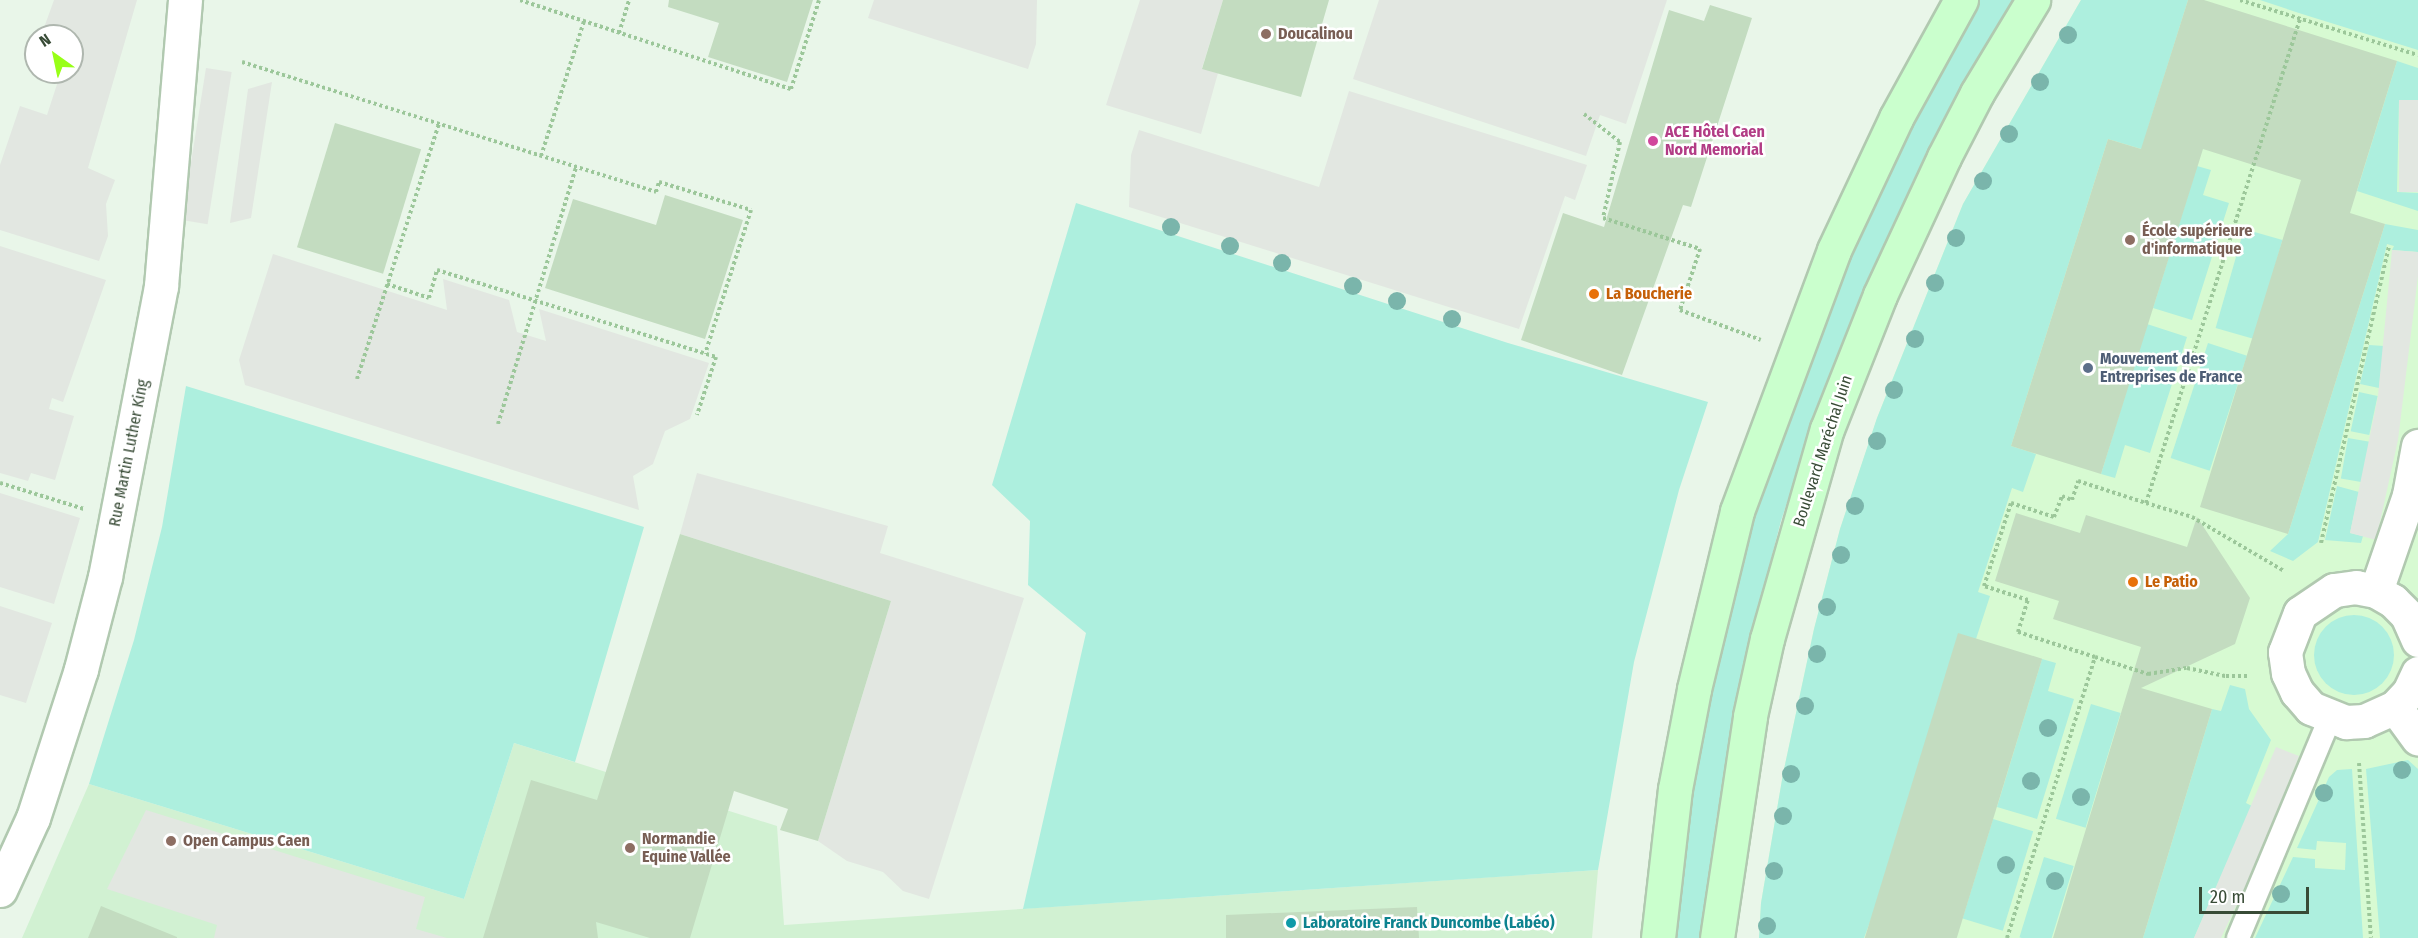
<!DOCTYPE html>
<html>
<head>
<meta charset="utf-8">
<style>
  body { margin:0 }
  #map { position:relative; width:2418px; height:938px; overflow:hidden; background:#e9f6e9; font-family:"Fira Sans Condensed",sans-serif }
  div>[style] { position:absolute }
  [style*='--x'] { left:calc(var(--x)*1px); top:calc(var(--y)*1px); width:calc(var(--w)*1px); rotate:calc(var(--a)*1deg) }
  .commercial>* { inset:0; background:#d7fad2 }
  .education>* { inset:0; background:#d1f1d2 }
  .green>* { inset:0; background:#adefde; transform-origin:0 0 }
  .round { border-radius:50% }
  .parking>* { inset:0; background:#e2e7e1; transform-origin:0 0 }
  .building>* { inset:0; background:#c3dcc0; transform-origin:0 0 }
  .path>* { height:4px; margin-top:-2px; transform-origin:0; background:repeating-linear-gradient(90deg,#9cc79a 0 3px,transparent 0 6px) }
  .roads { filter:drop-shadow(2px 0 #b1c9b0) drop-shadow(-2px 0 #b1c9b0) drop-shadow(0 2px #b1c9b0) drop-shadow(0 -2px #b1c9b0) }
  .lane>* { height:22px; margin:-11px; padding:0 11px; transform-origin:11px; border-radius:11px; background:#fff }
  .street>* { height:33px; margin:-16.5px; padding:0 16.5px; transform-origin:16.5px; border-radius:16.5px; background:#fff }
  .secondary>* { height:33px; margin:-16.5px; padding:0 16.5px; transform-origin:16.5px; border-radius:16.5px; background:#caffcd }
  .trees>* { width:18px; height:18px; margin:-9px; border-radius:50%; background:#7ab5ab }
  .dots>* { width:16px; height:16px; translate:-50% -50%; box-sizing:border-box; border:3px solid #fff; border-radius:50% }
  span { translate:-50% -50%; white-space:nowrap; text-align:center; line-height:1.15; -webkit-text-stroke:5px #fff; paint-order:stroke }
  .education-label { font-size:16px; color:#785e54; font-weight:700 }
  .left { translate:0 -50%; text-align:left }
  .hotel-label { font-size:16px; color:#b23c85; font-weight:700 }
  .food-label { font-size:16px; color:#c56008; font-weight:700 }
  .service-label { font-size:16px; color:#4e5e75; font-weight:700 }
  .street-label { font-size:16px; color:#384b36 }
  .culture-label { font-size:16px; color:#0d838f; font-weight:700 }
  .north { position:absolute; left:24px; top:24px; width:60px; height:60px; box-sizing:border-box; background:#fff; border:2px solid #afb7af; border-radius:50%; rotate:327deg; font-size:16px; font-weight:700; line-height:24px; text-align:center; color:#384b36 }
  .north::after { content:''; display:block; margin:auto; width:21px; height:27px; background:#98ff17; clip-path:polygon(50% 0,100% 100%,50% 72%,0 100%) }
  .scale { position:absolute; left:2199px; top:887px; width:110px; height:27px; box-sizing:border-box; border:3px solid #384b36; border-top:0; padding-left:8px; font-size:18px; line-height:21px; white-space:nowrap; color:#384b36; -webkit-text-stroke:4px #fff; paint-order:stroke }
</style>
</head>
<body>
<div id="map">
  <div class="commercial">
    <div style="clip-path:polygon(2081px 0,2418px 0,2418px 938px,1759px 938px,1761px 903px,1783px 774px,1814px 629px,1840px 529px,1877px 418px,1963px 204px)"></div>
  </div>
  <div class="education">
    <div style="clip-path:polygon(514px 743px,777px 826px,784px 925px,1598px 870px,1592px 938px,22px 938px,89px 784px,464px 899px)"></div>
  </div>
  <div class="green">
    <div style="clip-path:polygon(1978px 0,2014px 0,1929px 150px,1874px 266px,1824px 390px,1781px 521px,1748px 648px,1716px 821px,1703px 938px,1673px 938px,1697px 750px,1736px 572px,1774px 443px,1874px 194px)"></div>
    <div style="clip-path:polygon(2081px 0,2188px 0,2147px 131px,2158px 154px,2108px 139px,2011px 446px,2036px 454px,2023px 492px,2012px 488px,1978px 592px,1990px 596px,1976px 639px,1864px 938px,1759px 938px,1761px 903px,1783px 774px,1814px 629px,1840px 529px,1877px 418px,1963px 204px)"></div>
    <div style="clip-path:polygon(2260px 0,2418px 0,2418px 50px,2302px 14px)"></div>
    <div style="clip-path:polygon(2397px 61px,2418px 68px,2418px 100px,2399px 100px,2397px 192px,2418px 193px,2418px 211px,2357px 191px)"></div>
    <div style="clip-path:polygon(2197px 166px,2211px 170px,2203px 195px,2229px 203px,2192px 320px,2153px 308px)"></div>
    <div style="clip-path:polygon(1076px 203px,1508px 343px,1708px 402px,1679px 490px,1634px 662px,1598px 870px,1023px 909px,1086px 633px,1028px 585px,1030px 521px,992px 485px)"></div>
    <div style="clip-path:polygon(2385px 224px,2418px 230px,2418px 252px,2392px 250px,2394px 246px,2387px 244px,2318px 542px,2293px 561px,2270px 551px,2288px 534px)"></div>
    <div style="left:2244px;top:229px;width:40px;height:103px;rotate:16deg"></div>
    <div style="clip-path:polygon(2147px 324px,2187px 337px,2150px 453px,2125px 445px,2115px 478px,2101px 474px)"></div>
    <div style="left:2208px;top:343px;width:41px;height:121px;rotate:18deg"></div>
    <div style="clip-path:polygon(2369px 345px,2384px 346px,2379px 388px,2360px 384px)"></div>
    <div style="clip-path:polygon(186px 386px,644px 527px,575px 762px,514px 743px,464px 899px,89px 784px,134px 640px,162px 527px)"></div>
    <div style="left:2359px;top:392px;width:19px;height:40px;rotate:12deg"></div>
    <div style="left:2348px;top:438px;width:22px;height:41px;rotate:10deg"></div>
    <div style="clip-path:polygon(2337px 486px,2359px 492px,2350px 533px,2363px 536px,2361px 543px,2325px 540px)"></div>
    <div class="round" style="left:2314px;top:615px;width:80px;height:80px"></div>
    <div style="clip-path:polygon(2042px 659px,2056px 663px,2048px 691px,2074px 699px,2037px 819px,1997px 807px)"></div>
    <div style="clip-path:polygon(2230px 685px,2245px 689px,2249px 709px,2271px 740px,2246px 803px,2252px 806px,2194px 938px,2143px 938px,2212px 709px,2221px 711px)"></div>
    <div style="left:2091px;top:704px;width:31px;height:120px;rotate:17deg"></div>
    <div style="clip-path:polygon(2408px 760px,2418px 769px,2418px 938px,2380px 938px,2366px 769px)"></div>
    <div style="clip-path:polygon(2352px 769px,2363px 938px,2255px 938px,2293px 857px,2315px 859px,2315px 868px,2345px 870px,2346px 843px,2317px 841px,2316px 850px,2297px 848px,2329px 777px,2337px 770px)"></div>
    <div style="left:1993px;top:819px;width:42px;height:104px;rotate:17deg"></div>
    <div style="left:2044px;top:857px;width:31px;height:84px;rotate:17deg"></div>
  </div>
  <div class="parking">
    <div style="clip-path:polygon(54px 0,137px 0,88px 168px,115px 180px,106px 204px,108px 236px,99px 261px,0 230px,0 165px,20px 106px,47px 115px,61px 72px,72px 72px,72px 36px,41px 36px)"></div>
    <div style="clip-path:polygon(874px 0,1037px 0,1036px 44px,1028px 69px,868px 18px)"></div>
    <div style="clip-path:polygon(1140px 0,1223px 0,1202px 68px,1218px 73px,1201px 134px,1106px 105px)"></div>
    <div style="clip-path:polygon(1379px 0,1667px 0,1626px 124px,1600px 115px,1586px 156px,1353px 79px)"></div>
    <div style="left:206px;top:68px;width:26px;height:154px;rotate:9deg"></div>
    <div style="clip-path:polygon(272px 82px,251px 218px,230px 223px,248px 89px)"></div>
    <div style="clip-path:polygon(1349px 91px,1587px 165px,1575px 200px,1565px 196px,1519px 329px,1129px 207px,1131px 155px,1139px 130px,1319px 187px)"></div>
    <div style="left:2399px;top:100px;width:19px;height:92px"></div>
    <div style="clip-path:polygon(0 246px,106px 280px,63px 402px,52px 398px,49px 409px,74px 416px,55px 480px,31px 473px,28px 481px,0 473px)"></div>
    <div style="clip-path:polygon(2392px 250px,2418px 252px,2418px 276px,2398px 440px,2376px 540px,2350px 533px,2378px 396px)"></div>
    <div style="clip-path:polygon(273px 254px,447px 310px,443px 279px,509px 300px,517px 332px,546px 341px,539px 309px,709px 363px,690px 419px,665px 431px,653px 464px,633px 476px,639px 510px,245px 385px,239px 360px)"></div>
    <div style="clip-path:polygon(697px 473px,888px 526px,880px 553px,1024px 598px,929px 899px,903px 891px,883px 872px,847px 861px,818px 841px,891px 601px,680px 534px)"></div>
    <div style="clip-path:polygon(0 493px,80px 518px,54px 604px,0 587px)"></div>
    <div style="clip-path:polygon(0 606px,52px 623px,26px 703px,0 695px)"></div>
    <div style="clip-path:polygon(2276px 747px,2299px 756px,2258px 859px,2221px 938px,2194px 938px)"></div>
    <div style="clip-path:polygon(146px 810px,425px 897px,416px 929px,447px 938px,214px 938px,217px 925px,107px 889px)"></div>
  </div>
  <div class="building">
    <div style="clip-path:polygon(669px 0,813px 0,787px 82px,708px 57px,719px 23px,668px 7px)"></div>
    <div style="clip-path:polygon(1223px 0,1329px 0,1301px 97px,1202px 69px)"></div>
    <div style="clip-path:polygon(2188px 0,2204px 0,2397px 61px,2350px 213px,2385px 224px,2288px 534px,2200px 507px,2301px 180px,2203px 149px,2101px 474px,2011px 446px,2108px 139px,2141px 149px)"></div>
    <div style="clip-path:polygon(1710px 5px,1752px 18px,1691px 207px,1683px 205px,1622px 375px,1521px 340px,1563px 213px,1604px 227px,1669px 10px,1704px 21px)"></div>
    <div style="left:335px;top:123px;width:90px;height:130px;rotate:17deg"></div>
    <div style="clip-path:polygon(665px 195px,743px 220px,705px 339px,545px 288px,573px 199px,656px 225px)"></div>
    <div style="clip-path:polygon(2016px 513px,2080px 533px,2086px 515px,2187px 547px,2197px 517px,2250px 598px,2235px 644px,2141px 688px,2212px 709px,2143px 938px,2053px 938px,2141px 647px,2053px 619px,2059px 601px,1995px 581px)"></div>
    <div style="clip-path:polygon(680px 534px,891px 601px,818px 841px,780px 830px,788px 809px,734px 791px,690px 938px,650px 938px,596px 922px,598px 938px,483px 938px,531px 780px,597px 800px)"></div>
    <div style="left:1958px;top:633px;width:88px;height:319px;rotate:17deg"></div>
    <div style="clip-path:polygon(101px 906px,177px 937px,177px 938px,88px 938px)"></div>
    <div style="clip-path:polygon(1417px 907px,1419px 938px,1226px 938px,1226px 915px)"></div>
  </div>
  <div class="path">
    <div style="--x:520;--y:0;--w:285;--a:18.2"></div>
    <div style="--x:791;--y:89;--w:93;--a:-72.5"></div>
    <div style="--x:2240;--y:0;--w:186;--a:17.2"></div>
    <div style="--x:619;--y:33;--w:34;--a:-73"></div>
    <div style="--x:242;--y:62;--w:434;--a:17.4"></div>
    <div style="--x:656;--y:192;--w:10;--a:-73"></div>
    <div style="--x:659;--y:182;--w:96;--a:16.9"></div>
    <div style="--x:751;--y:210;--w:151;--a:107.7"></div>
    <div style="--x:1584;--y:114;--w:46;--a:37.9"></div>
    <div style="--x:1620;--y:142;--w:78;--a:102.6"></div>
    <div style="--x:1603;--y:218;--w:102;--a:17.7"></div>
    <div style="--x:1700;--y:249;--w:64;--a:108.2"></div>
    <div style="--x:1680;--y:310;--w:86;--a:20.3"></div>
    <div style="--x:541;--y:156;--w:142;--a:-72.3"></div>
    <div style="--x:387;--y:284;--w:44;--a:18.4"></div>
    <div style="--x:429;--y:298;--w:29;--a:-74"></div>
    <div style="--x:437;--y:270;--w:292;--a:17.3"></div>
    <div style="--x:716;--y:357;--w:61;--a:108.1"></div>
    <div style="--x:357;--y:379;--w:269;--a:-72.2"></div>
    <div style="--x:498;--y:424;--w:269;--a:-73.1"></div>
    <div style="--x:0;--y:483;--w:88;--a:17.2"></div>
    <div style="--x:2146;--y:503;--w:48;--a:16.9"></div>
    <div style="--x:2192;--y:517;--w:107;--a:30.4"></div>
    <div style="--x:2321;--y:543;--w:305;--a:-77.1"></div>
    <div style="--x:2095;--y:657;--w:81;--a:-162"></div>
    <div style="--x:2018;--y:632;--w:34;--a:-73"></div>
    <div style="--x:2028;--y:600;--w:46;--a:-162.3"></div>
    <div style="--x:1984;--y:586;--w:87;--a:-72"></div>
    <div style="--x:2011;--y:503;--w:45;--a:18"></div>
    <div style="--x:2054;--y:517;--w:22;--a:-69"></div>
    <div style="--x:2062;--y:496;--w:11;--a:22"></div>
    <div style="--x:2072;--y:500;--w:20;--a:-72"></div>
    <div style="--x:2078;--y:481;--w:71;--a:17.9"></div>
    <div style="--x:2146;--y:503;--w:508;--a:-72.35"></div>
    <div style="--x:2359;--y:763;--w:175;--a:86.1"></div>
    <div style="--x:2007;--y:938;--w:294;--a:-72.6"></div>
    <div style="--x:2095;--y:657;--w:56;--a:17.8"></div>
    <div style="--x:2148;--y:674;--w:39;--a:-9"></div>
    <div style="--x:2187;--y:668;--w:40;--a:12"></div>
    <div style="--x:2226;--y:676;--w:21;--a:0"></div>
  </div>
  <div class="roads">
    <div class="lane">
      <div style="--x:2238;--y:938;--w:238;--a:-67.3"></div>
    </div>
    <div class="street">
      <div style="--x:2376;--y:591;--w:102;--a:-71"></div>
      <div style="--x:2409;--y:495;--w:50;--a:-79.6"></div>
      <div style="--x:2418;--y:640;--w:27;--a:-114"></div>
      <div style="--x:2407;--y:615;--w:20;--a:-135"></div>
      <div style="--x:2393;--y:601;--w:20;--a:-150"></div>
      <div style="--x:2376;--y:591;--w:20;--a:-169"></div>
      <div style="--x:2356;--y:587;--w:22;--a:172"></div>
      <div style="--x:2334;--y:590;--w:41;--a:145.9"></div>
      <div style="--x:2300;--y:613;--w:42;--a:111"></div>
      <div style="--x:2285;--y:652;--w:21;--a:82"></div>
      <div style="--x:2288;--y:673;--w:21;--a:65"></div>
      <div style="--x:2297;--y:692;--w:21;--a:49"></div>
      <div style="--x:2311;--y:708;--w:38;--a:22"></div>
      <div style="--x:2346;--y:722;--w:18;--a:-3"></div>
      <div style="--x:2364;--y:721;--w:34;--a:-24"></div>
      <div style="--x:2395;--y:707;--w:21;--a:-47"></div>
      <div style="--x:2409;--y:692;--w:21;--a:-65"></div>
      <div style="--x:2395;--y:707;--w:39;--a:54"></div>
      <div style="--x:0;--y:890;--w:79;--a:-65.4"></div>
      <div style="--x:33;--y:818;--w:157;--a:-72.1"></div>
      <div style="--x:81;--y:669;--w:95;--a:-75.4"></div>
      <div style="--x:105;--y:577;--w:296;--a:-79.1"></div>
      <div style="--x:161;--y:286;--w:287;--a:-85.2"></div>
    </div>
    <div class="secondary">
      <div style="--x:1658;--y:938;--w:150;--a:-83.5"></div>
      <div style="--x:1675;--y:789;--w:102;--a:-79.2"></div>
      <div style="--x:1694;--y:689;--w:183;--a:-76.4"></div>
      <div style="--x:1737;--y:511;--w:278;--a:-69.6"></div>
      <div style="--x:1834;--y:250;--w:146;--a:-64.8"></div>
      <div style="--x:1896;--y:118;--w:135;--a:-61.2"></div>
      <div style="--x:1717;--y:938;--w:224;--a:-81.5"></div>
      <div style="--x:1750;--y:716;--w:79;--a:-77.6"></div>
      <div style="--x:1767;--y:639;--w:218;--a:-74.1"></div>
      <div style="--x:1827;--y:429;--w:144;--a:-68.4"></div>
      <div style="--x:1880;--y:295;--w:152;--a:-65.1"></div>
      <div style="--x:1944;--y:157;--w:72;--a:-62.7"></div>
      <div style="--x:1977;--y:93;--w:109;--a:-58.9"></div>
    </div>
  </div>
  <div class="trees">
    <div style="left:2068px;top:35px"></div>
    <div style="left:2040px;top:82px"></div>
    <div style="left:2009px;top:134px"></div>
    <div style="left:1983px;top:181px"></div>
    <div style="left:1171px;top:227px"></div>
    <div style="left:1956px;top:238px"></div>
    <div style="left:1230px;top:246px"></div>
    <div style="left:1282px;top:263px"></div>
    <div style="left:1935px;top:283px"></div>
    <div style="left:1353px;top:286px"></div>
    <div style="left:1397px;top:301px"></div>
    <div style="left:1452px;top:319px"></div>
    <div style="left:1915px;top:339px"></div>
    <div style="left:1894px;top:390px"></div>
    <div style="left:1877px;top:441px"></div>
    <div style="left:1855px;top:506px"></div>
    <div style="left:1841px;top:555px"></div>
    <div style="left:1827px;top:607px"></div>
    <div style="left:1817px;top:654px"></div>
    <div style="left:1805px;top:706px"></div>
    <div style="left:2048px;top:728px"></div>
    <div style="left:2402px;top:770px"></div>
    <div style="left:1791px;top:774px"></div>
    <div style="left:2031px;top:781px"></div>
    <div style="left:2324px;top:793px"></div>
    <div style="left:2081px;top:797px"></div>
    <div style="left:1783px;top:816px"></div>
    <div style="left:2006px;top:865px"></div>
    <div style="left:1774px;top:871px"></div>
    <div style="left:2055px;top:881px"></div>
    <div style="left:2281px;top:894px"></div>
    <div style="left:1767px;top:926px"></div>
  </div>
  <div class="dots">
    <div style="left:1266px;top:34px;background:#8d6e63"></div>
    <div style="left:1653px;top:141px;background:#d1479c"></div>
    <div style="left:2130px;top:240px;background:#8d6e63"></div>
    <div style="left:1594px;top:294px;background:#e8710a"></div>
    <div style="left:2088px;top:368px;background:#5c6f8a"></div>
    <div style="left:2133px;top:582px;background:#e8710a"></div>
    <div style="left:171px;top:841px;background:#8d6e63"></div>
    <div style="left:630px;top:848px;background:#8d6e63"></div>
    <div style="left:1291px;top:923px;background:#0f9aa8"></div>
  </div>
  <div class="education-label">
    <span class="left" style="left:1278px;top:34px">Doucalinou</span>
    <span class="left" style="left:2142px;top:240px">École supérieure<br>d'informatique</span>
    <span class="left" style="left:642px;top:848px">Normandie<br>Equine Vallée</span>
    <span class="left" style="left:183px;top:841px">Open Campus Caen</span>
  </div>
  <div class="hotel-label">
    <span class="left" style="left:1665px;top:141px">ACE Hôtel Caen<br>Nord Memorial</span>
  </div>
  <div class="food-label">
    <span class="left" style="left:1606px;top:294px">La Boucherie</span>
    <span class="left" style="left:2145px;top:582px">Le Patio</span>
  </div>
  <div class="service-label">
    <span class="left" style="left:2100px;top:368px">Mouvement des<br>Entreprises de France</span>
  </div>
  <div class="street-label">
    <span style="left:1823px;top:451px;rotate:-72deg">Boulevard Maréchal Juin</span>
    <span style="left:129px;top:453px;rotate:-79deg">Rue Martin Luther King</span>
  </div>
  <div class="culture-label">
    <span class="left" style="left:1303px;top:923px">Laboratoire Franck Duncombe (Labéo)</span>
  </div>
  <div class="north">N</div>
  <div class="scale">20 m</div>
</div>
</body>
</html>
